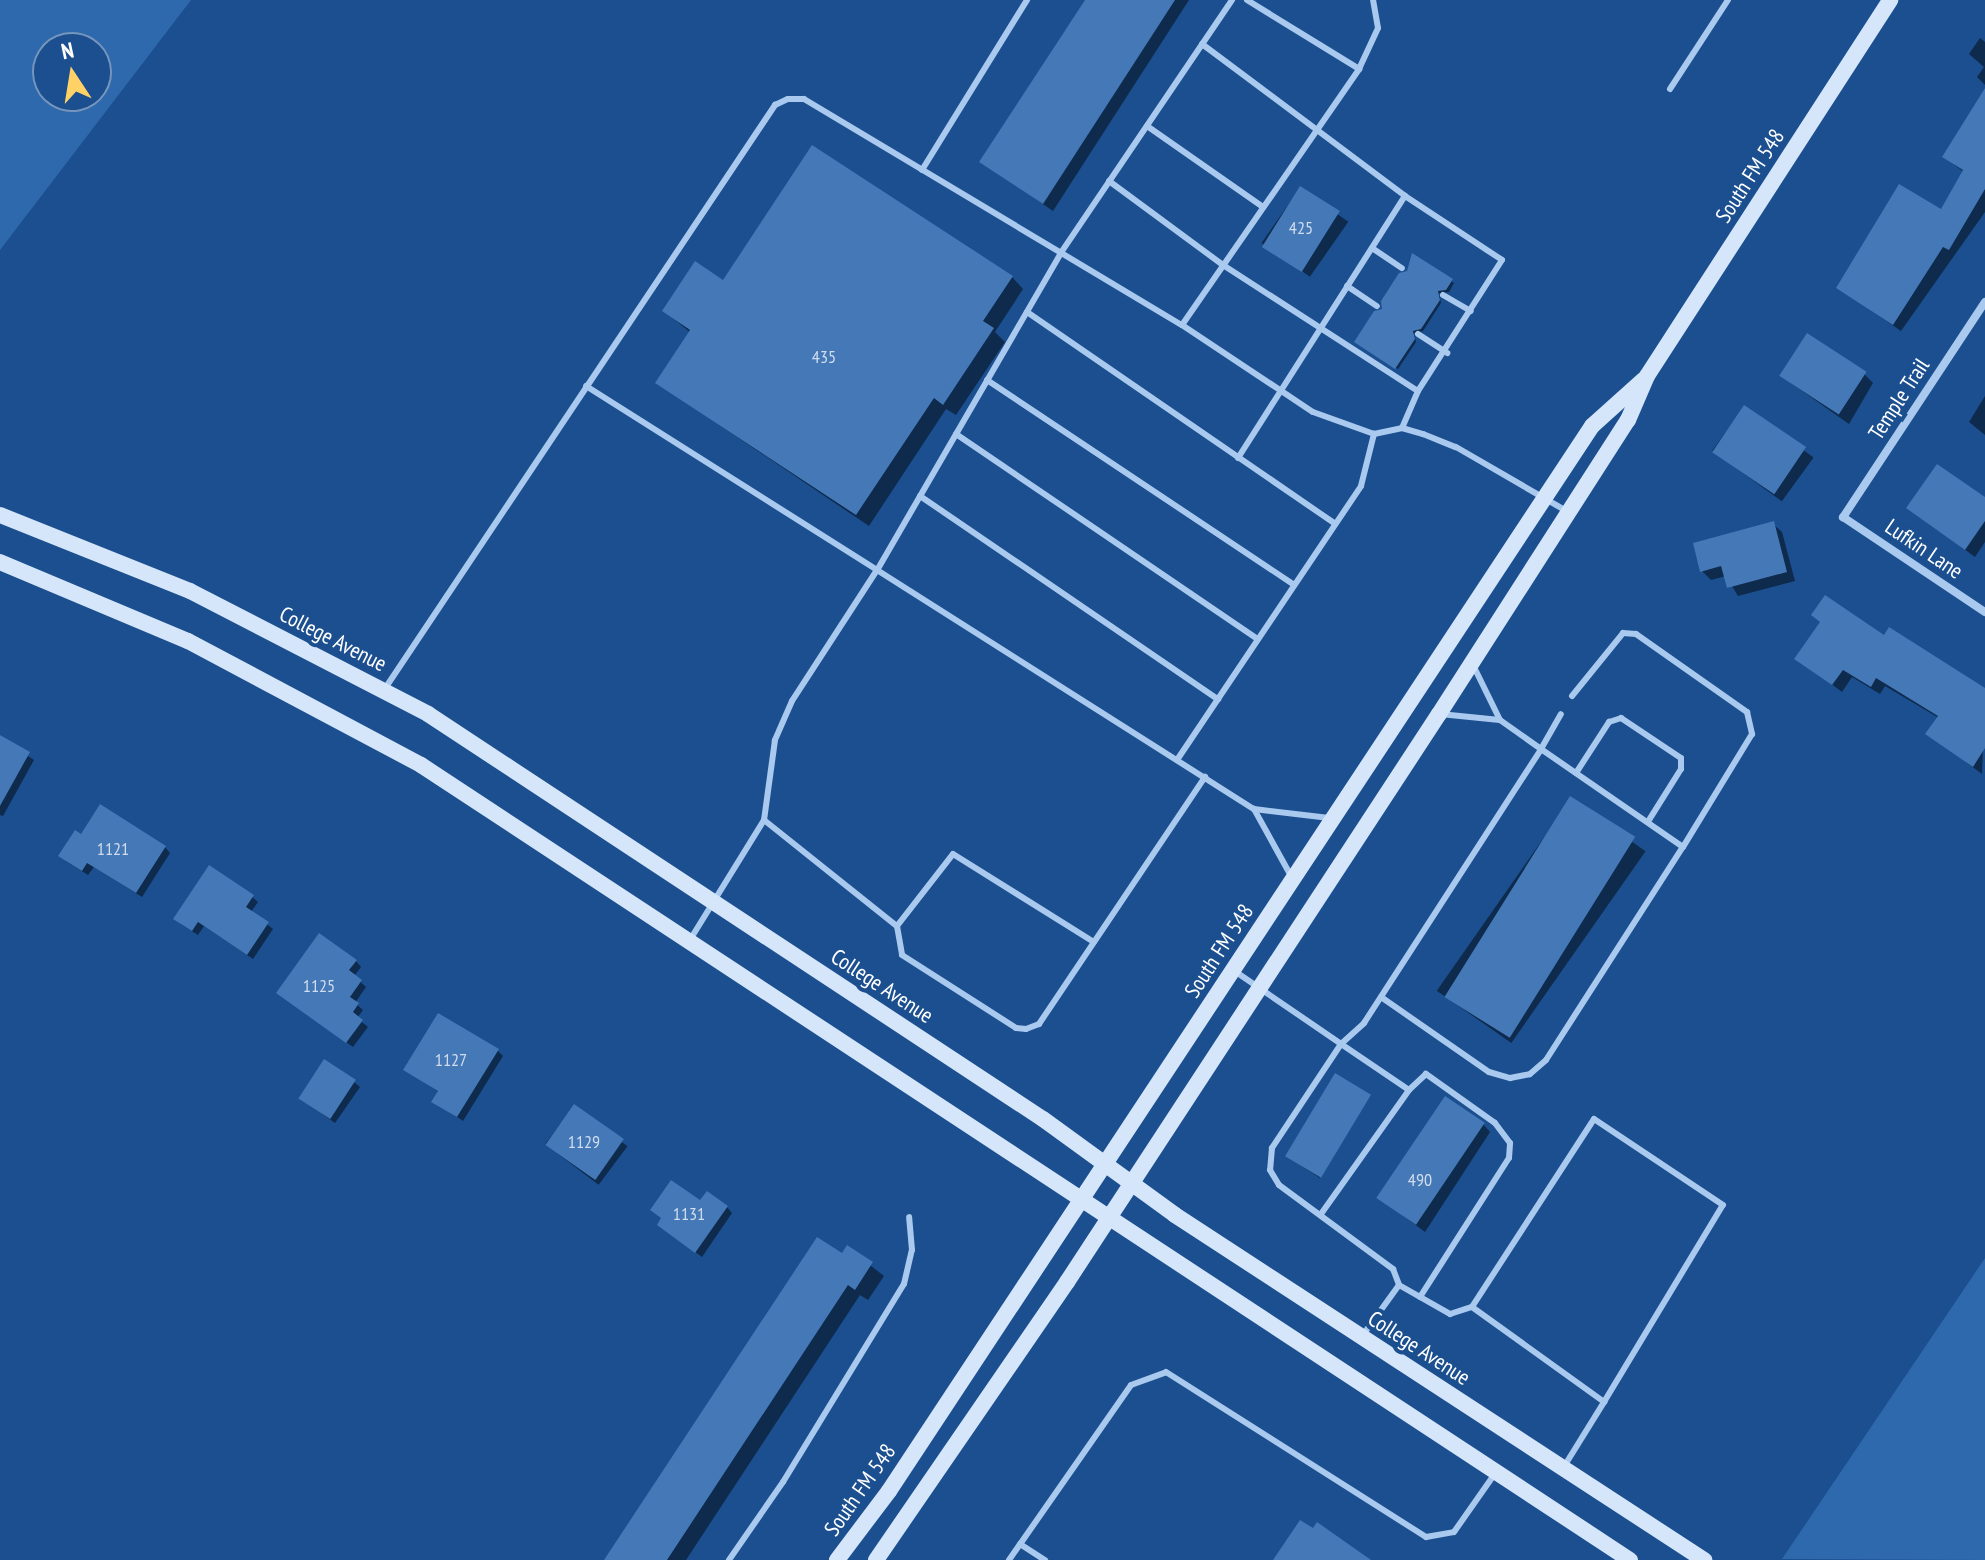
<!DOCTYPE html>
<html>
<head>
<meta charset="utf-8">
<style>
  body { margin:0 }
  #map { position:relative; width:1985px; height:1560px; overflow:hidden; background:#1b4f8f; font-family:"PT Sans Narrow",sans-serif }
  div>[style] { position:absolute }
  [style*='--x'] { left:calc(var(--x)*1px); top:calc(var(--y)*1px); width:calc(var(--w)*1px); rotate:calc(var(--a)*1deg) }
  .green>* { inset:0; background:#2e69ad }
  .shadow>* { inset:0; background:#0007; transform-origin:0 0 }
  .building>* { inset:0; background:#4478b7; transform-origin:0 0 }
  .service>* { height:6px; margin:-3px; padding:0 3px; transform-origin:3px; border-radius:3px; background:#a9c9ee }
  .minor>* { height:8px; margin:-4px; padding:0 4px; transform-origin:4px; border-radius:4px; background:#a9c9ee }
  .secondary>* { height:16px; margin:-8px; padding:0 8px; transform-origin:8px; border-radius:8px; background:#d6e6fa }
  span { translate:-50% -50%; white-space:nowrap; text-align:center; line-height:1.15; -webkit-text-stroke:8px #1b4f8f; paint-order:stroke }
  .number-label { font-size:18px; color:#d0dded }
  .number-label span { -webkit-text-stroke-width:0 }
  .street-label { font-size:22px; color:#fff }
  .north { position:absolute; left:32px; top:32px; width:80px; height:80px; box-sizing:border-box; background:#1b4f8f; border:2px solid #7695bc; border-radius:50%; rotate:348deg; font-size:22px; font-weight:700; line-height:32px; text-align:center; color:#fff }
  .north::after { content:''; display:block; margin:auto; width:28px; height:36px; background:#ffd166; clip-path:polygon(50% 0,100% 100%,50% 72%,0 100%) }
</style>
</head>
<body>
<div id="map">
  <div class="green">
    <div style="clip-path:polygon(evenodd,0 0,191px 0,0 250px,0 0,96px 48px,96px 96px,48px 96px,48px 48px,96px 48px)"></div>
    <div style="clip-path:polygon(1985px 1258px,1985px 1560px,1782px 1559px)"></div>
  </div>
  <div class="shadow">
    <div style="clip-path:polygon(1087px 0,1189px 0,1053px 211px,982px 162px)"></div>
    <div style="clip-path:polygon(1980px 38px,1985px 42px,1985px 85px,1977px 77px,1984px 67px,1969px 54px)"></div>
    <div style="clip-path:polygon(1985px 91px,1985px 212px,1901px 331px,1839px 288px,1942px 212px,1964px 172px,1944px 157px)"></div>
    <div style="left:1300px;top:188px;width:59px;height:67px;rotate:35deg"></div>
    <div style="clip-path:polygon(1413px 256px,1454px 283px,1449px 292px,1439px 293px,1441px 303px,1423px 331px,1414px 333px,1416px 342px,1398px 369px,1359px 344px,1409px 272px)"></div>
    <div style="clip-path:polygon(1012px 277px,1023px 289px,995px 332px,1005px 342px,956px 415px,946px 409px,869px 526px,657px 383px,691px 333px,664px 311px,724px 283px)"></div>
    <div style="clip-path:polygon(1864px 374px,1873px 383px,1849px 424px,1781px 376px)"></div>
    <div style="clip-path:polygon(1985px 396px,1985px 435px,1969px 422px)"></div>
    <div style="left:1744px;top:407px;width:86px;height:54px;rotate:36deg"></div>
    <div style="clip-path:polygon(1985px 499px,1985px 542px,1975px 557px,1908px 508px)"></div>
    <div style="clip-path:polygon(1773px 524px,1782px 532px,1795px 581px,1738px 596px,1726px 576px,1711px 580px,1702px 571px)"></div>
    <div style="clip-path:polygon(1885px 638px,1985px 691px,1982px 774px,1928px 734px,1939px 718px,1885px 686px,1880px 694px,1852px 677px,1842px 692px,1797px 658px)"></div>
    <div style="clip-path:polygon(0 738px,34px 760px,3px 816px,0 815px)"></div>
    <div style="left:1571px;top:799px;width:91px;height:234px;rotate:35deg"></div>
    <div style="clip-path:polygon(82px 837px,165px 847px,170px 853px,142px 897px,94px 867px,88px 875px,66px 861px)"></div>
    <div style="clip-path:polygon(252px 897px,258px 902px,251px 912px,273px 929px,253px 959px,204px 926px,198px 935px,181px 924px)"></div>
    <div style="clip-path:polygon(356px 961px,361px 967px,354px 976px,366px 987px,355px 1003px,363px 1010px,357px 1018px,368px 1027px,353px 1047px,284px 998px)"></div>
    <div style="clip-path:polygon(498px 1051px,503px 1056px,463px 1121px,434px 1101px,439px 1092px,406px 1070px)"></div>
    <div style="clip-path:polygon(354px 1082px,360px 1087px,335px 1123px,300px 1098px)"></div>
    <div style="clip-path:polygon(1369px 1097px,1320px 1178px,1286px 1156px)"></div>
    <div style="left:574px;top:1106px;width:67px;height:48px;rotate:37deg"></div>
    <div style="clip-path:polygon(1483px 1124px,1490px 1132px,1425px 1232px,1382px 1200px)"></div>
    <div style="clip-path:polygon(727px 1207px,732px 1213px,702px 1257px,665px 1230px)"></div>
    <div style="clip-path:polygon(848px 1248px,884px 1276px,868px 1300px,860px 1295px,686px 1560px,607px 1560px)"></div>
  </div>
  <div class="building">
    <div style="clip-path:polygon(1085px 0,1175px 0,1043px 204px,979px 162px)"></div>
    <div style="clip-path:polygon(1985px 88px,1985px 189px,1949px 250px,1943px 247px,1893px 325px,1836px 288px,1899px 184px,1941px 209px,1963px 170px,1942px 157px)"></div>
    <div style="clip-path:polygon(812px 145px,1013px 276px,983px 321px,994px 328px,943px 405px,934px 398px,856px 515px,655px 383px,690px 330px,662px 311px,695px 261px,723px 280px)"></div>
    <div style="left:1300px;top:186px;width:47px;height:72px;rotate:32deg"></div>
    <div style="clip-path:polygon(1412px 253px,1453px 279px,1446px 290px,1438px 291px,1440px 300px,1421px 329px,1413px 331px,1415px 339px,1395px 369px,1354px 342px,1374px 311px,1382px 309px,1381px 301px,1399px 273px,1407px 271px)"></div>
    <div style="left:1807px;top:333px;width:71px;height:51px;rotate:33deg"></div>
    <div style="left:1744px;top:405px;width:75px;height:57px;rotate:34deg"></div>
    <div style="clip-path:polygon(1937px 464px,1985px 497px,1985px 521px,1965px 550px,1906px 508px)"></div>
    <div style="clip-path:polygon(1774px 521px,1787px 572px,1727px 588px,1721px 566px,1700px 572px,1693px 543px)"></div>
    <div style="clip-path:polygon(1825px 595px,1884px 635px,1889px 627px,1985px 688px,1985px 748px,1973px 767px,1925px 734px,1938px 716px,1876px 678px,1871px 687px,1843px 670px,1832px 685px,1794px 659px,1820px 622px,1811px 615px)"></div>
    <div style="clip-path:polygon(0 735px,30px 752px,0 806px)"></div>
    <div style="left:1570px;top:796px;width:77px;height:237px;rotate:32deg"></div>
    <div style="clip-path:polygon(100px 804px,166px 846px,136px 893px,87px 863px,82px 871px,58px 856px,75px 830px,81px 834px)"></div>
    <div style="clip-path:polygon(209px 865px,254px 895px,246px 907px,269px 922px,247px 955px,198px 922px,192px 931px,173px 919px)"></div>
    <div style="clip-path:polygon(319px 933px,357px 960px,349px 970px,362px 980px,350px 997px,359px 1003px,353px 1012px,363px 1020px,346px 1043px,276px 993px)"></div>
    <div style="clip-path:polygon(438px 1013px,499px 1049px,457px 1117px,431px 1102px,438px 1091px,403px 1070px)"></div>
    <div style="left:324px;top:1059px;width:38px;height:47px;rotate:33deg"></div>
    <div style="left:1335px;top:1073px;width:42px;height:97px;rotate:31deg"></div>
    <div style="left:1445px;top:1096px;width:48px;height:123px;rotate:34deg"></div>
    <div style="left:574px;top:1104px;width:61px;height:50px;rotate:35deg"></div>
    <div style="clip-path:polygon(671px 1180px,700px 1200px,707px 1191px,728px 1206px,695px 1253px,657px 1225px,661px 1218px,650px 1210px)"></div>
    <div style="clip-path:polygon(817px 1237px,842px 1253px,847px 1245px,873px 1262px,855px 1290px,848px 1285px,667px 1560px,604px 1560px)"></div>
    <div style="clip-path:polygon(1300px 1520px,1313px 1528px,1317px 1522px,1371px 1560px,1273px 1560px)"></div>
  </div>
  <div class="service">
    <div style="--x:1232;--y:0;--w:305;--a:124.1"></div>
    <div style="--x:1061;--y:253;--w:367;--a:120.1"></div>
    <div style="--x:877;--y:570;--w:446;--a:32.4"></div>
    <div style="--x:1247;--y:0;--w:132;--a:31.6"></div>
    <div style="--x:1202;--y:44;--w:254;--a:36.8"></div>
    <div style="--x:1405;--y:196;--w:116;--a:33.4"></div>
    <div style="--x:1502;--y:260;--w:156;--a:122.7"></div>
    <div style="--x:1418;--y:391;--w:40;--a:113.4"></div>
    <div style="--x:1670;--y:89;--w:106;--a:-56.9"></div>
    <div style="--x:1147;--y:126;--w:141;--a:34.9"></div>
    <div style="--x:922;--y:170;--w:200;--a:-58.3"></div>
    <div style="--x:1109;--y:181;--w:142;--a:36.4"></div>
    <div style="--x:1223;--y:265;--w:232;--a:32.9"></div>
    <div style="--x:1372;--y:248;--w:36;--a:34"></div>
    <div style="--x:1347;--y:286;--w:36;--a:34"></div>
    <div style="--x:1443;--y:295;--w:32;--a:30"></div>
    <div style="--x:1027;--y:312;--w:374;--a:34.5"></div>
    <div style="--x:1182;--y:325;--w:311;--a:-55.3"></div>
    <div style="--x:1359;--y:69;--w:45;--a:-65.1"></div>
    <div style="--x:1378;--y:28;--w:28;--a:-100"></div>
    <div style="--x:1418;--y:334;--w:35;--a:33"></div>
    <div style="--x:987;--y:380;--w:369;--a:33.7"></div>
    <div style="--x:586;--y:386;--w:344;--a:32.3"></div>
    <div style="--x:877;--y:570;--w:156;--a:123"></div>
    <div style="--x:792;--y:701;--w:43;--a:113.6"></div>
    <div style="--x:775;--y:740;--w:81;--a:97.8"></div>
    <div style="--x:764;--y:820;--w:141;--a:121.7"></div>
    <div style="--x:956;--y:434;--w:365;--a:34.2"></div>
    <div style="--x:1238;--y:458;--w:311;--a:-57.5"></div>
    <div style="--x:920;--y:496;--w:361;--a:34.3"></div>
    <div style="--x:384;--y:690;--w:704;--a:-56.24"></div>
    <div style="--x:775;--y:105;--w:14;--a:-25"></div>
    <div style="--x:788;--y:99;--w:16;--a:0"></div>
    <div style="--x:804;--y:99;--w:440;--a:30.9"></div>
    <div style="--x:1182;--y:325;--w:157;--a:33.6"></div>
    <div style="--x:1313;--y:412;--w:65;--a:19.8"></div>
    <div style="--x:1374;--y:434;--w:29;--a:-12"></div>
    <div style="--x:1402;--y:428;--w:22;--a:16"></div>
    <div style="--x:1423;--y:434;--w:35;--a:22"></div>
    <div style="--x:1456;--y:447;--w:129;--a:30.1"></div>
    <div style="--x:1572;--y:696;--w:81;--a:-51"></div>
    <div style="--x:1623;--y:633;--w:13;--a:4"></div>
    <div style="--x:1636;--y:634;--w:136;--a:35.1"></div>
    <div style="--x:1747;--y:712;--w:23;--a:77"></div>
    <div style="--x:1752;--y:734;--w:132;--a:121.4"></div>
    <div style="--x:1440;--y:714;--w:60;--a:5.7"></div>
    <div style="--x:1177;--y:760;--w:330;--a:-56.1"></div>
    <div style="--x:1361;--y:486;--w:54;--a:-76"></div>
    <div style="--x:1576;--y:773;--w:61;--a:-57.1"></div>
    <div style="--x:1609;--y:722;--w:13;--a:-18"></div>
    <div style="--x:1621;--y:718;--w:72;--a:33.7"></div>
    <div style="--x:1681;--y:758;--w:11;--a:90"></div>
    <div style="--x:1681;--y:769;--w:60;--a:122.1"></div>
    <div style="--x:764;--y:820;--w:170;--a:38.6"></div>
    <div style="--x:897;--y:926;--w:29;--a:80"></div>
    <div style="--x:902;--y:955;--w:135;--a:32.6"></div>
    <div style="--x:1016;--y:1028;--w:10;--a:6"></div>
    <div style="--x:1026;--y:1029;--w:14;--a:-21"></div>
    <div style="--x:1039;--y:1024;--w:298;--a:-56.1"></div>
    <div style="--x:1291;--y:876;--w:77;--a:-118.9"></div>
    <div style="--x:1254;--y:809;--w:76;--a:6.8"></div>
    <div style="--x:897;--y:926;--w:91;--a:-52.1"></div>
    <div style="--x:953;--y:854;--w:166;--a:32"></div>
    <div style="--x:1236;--y:972;--w:127;--a:34.4"></div>
    <div style="--x:1341;--y:1044;--w:125;--a:123.6"></div>
    <div style="--x:1272;--y:1148;--w:22;--a:95"></div>
    <div style="--x:1270;--y:1170;--w:17;--a:59"></div>
    <div style="--x:1279;--y:1185;--w:142;--a:36.4"></div>
    <div style="--x:1393;--y:1269;--w:17;--a:69"></div>
    <div style="--x:1399;--y:1285;--w:62;--a:125.8"></div>
    <div style="--x:1381;--y:997;--w:131;--a:34.8"></div>
    <div style="--x:1489;--y:1072;--w:22;--a:16"></div>
    <div style="--x:1510;--y:1078;--w:20;--a:-11"></div>
    <div style="--x:1530;--y:1074;--w:21;--a:-41"></div>
    <div style="--x:1546;--y:1060;--w:253;--a:-57.3"></div>
    <div style="--x:1683;--y:847;--w:173;--a:-145.4"></div>
    <div style="--x:1541;--y:749;--w:40;--a:-60.3"></div>
    <div style="--x:1321;--y:1214;--w:152;--a:-54.6"></div>
    <div style="--x:1399;--y:1285;--w:59;--a:29.6"></div>
    <div style="--x:1450;--y:1314;--w:23;--a:-18"></div>
    <div style="--x:1420;--y:1297;--w:165;--a:-57.4"></div>
    <div style="--x:1509;--y:1158;--w:15;--a:-86"></div>
    <div style="--x:1510;--y:1143;--w:25;--a:-127"></div>
    <div style="--x:1495;--y:1123;--w:85;--a:-144.6"></div>
    <div style="--x:1426;--y:1074;--w:23;--a:137"></div>
    <div style="--x:1409;--y:1090;--w:82;--a:-145.9"></div>
    <div style="--x:1341;--y:1044;--w:31;--a:-42"></div>
    <div style="--x:1364;--y:1023;--w:326;--a:-57.1"></div>
    <div style="--x:1541;--y:749;--w:50;--a:-144.7"></div>
    <div style="--x:1500;--y:720;--w:61;--a:-116.1"></div>
    <div style="--x:1565;--y:1465;--w:74;--a:-58.2"></div>
    <div style="--x:1604;--y:1402;--w:230;--a:-58.9"></div>
    <div style="--x:1723;--y:1205;--w:155;--a:-146.3"></div>
    <div style="--x:1594;--y:1119;--w:224;--a:123"></div>
    <div style="--x:1472;--y:1307;--w:163;--a:35.7"></div>
    <div style="--x:1020;--y:1544;--w:30;--a:33"></div>
    <div style="--x:729;--y:1560;--w:95;--a:-55.3"></div>
    <div style="--x:783;--y:1482;--w:232;--a:-58.6"></div>
    <div style="--x:904;--y:1284;--w:35;--a:-77"></div>
    <div style="--x:912;--y:1250;--w:33;--a:-95"></div>
    <div style="--x:1009;--y:1560;--w:213;--a:-55.1"></div>
    <div style="--x:1131;--y:1385;--w:37;--a:-20"></div>
    <div style="--x:1166;--y:1372;--w:308;--a:32.4"></div>
    <div style="--x:1426;--y:1537;--w:28;--a:-10"></div>
    <div style="--x:1454;--y:1532;--w:73;--a:-55"></div>
  </div>
  <div class="minor">
    <div style="--x:1985;--y:302;--w:258;--a:123.4"></div>
    <div style="--x:1843;--y:517;--w:171;--a:33.8"></div>
  </div>
  <div class="secondary">
    <div style="--x:0;--y:515;--w:205;--a:21.8"></div>
    <div style="--x:190;--y:591;--w:268;--a:27.3"></div>
    <div style="--x:428;--y:714;--w:736;--a:33.37"></div>
    <div style="--x:1043;--y:1119;--w:163;--a:36"></div>
    <div style="--x:1175;--y:1215;--w:632;--a:33.11"></div>
    <div style="--x:0;--y:562;--w:204;--a:22.8"></div>
    <div style="--x:188;--y:641;--w:264;--a:28"></div>
    <div style="--x:421;--y:765;--w:1447;--a:33.33"></div>
    <div style="--x:837;--y:1560;--w:86;--a:-53"></div>
    <div style="--x:889;--y:1491;--w:1276;--a:-56.57"></div>
    <div style="--x:1592;--y:426;--w:69;--a:-42"></div>
    <div style="--x:876;--y:1560;--w:337;--a:-55.5"></div>
    <div style="--x:1067;--y:1282;--w:679;--a:-56.78"></div>
    <div style="--x:1439;--y:714;--w:350;--a:-57.3"></div>
    <div style="--x:1628;--y:420;--w:48;--a:-66.6"></div>
    <div style="--x:1647;--y:376;--w:448;--a:-57.1"></div>
  </div>
  <div class="number-label">
    <span style="left:1301px;top:228px">425</span>
    <span style="left:824px;top:357px">435</span>
    <span style="left:113px;top:849px">1121</span>
    <span style="left:319px;top:986px">1125</span>
    <span style="left:451px;top:1060px">1127</span>
    <span style="left:584px;top:1142px">1129</span>
    <span style="left:1420px;top:1180px">490</span>
    <span style="left:689px;top:1214px">1131</span>
  </div>
  <div class="street-label">
    <span style="left:1750px;top:176px;rotate:-57deg">South FM 548</span>
    <span style="left:1899px;top:399px;rotate:-57deg">Temple Trail</span>
    <span style="left:1924px;top:549px;rotate:34deg">Lufkin Lane</span>
    <span style="left:333px;top:639px;rotate:27deg">College Avenue</span>
    <span style="left:1219px;top:951px;rotate:-57deg">South FM 548</span>
    <span style="left:882px;top:986px;rotate:33deg">College Avenue</span>
    <span style="left:1419px;top:1348px;rotate:33deg">College Avenue</span>
    <span style="left:860px;top:1490px;rotate:-55deg">South FM 548</span>
  </div>
  <div class="north">N</div>
</div>
</body>
</html>
